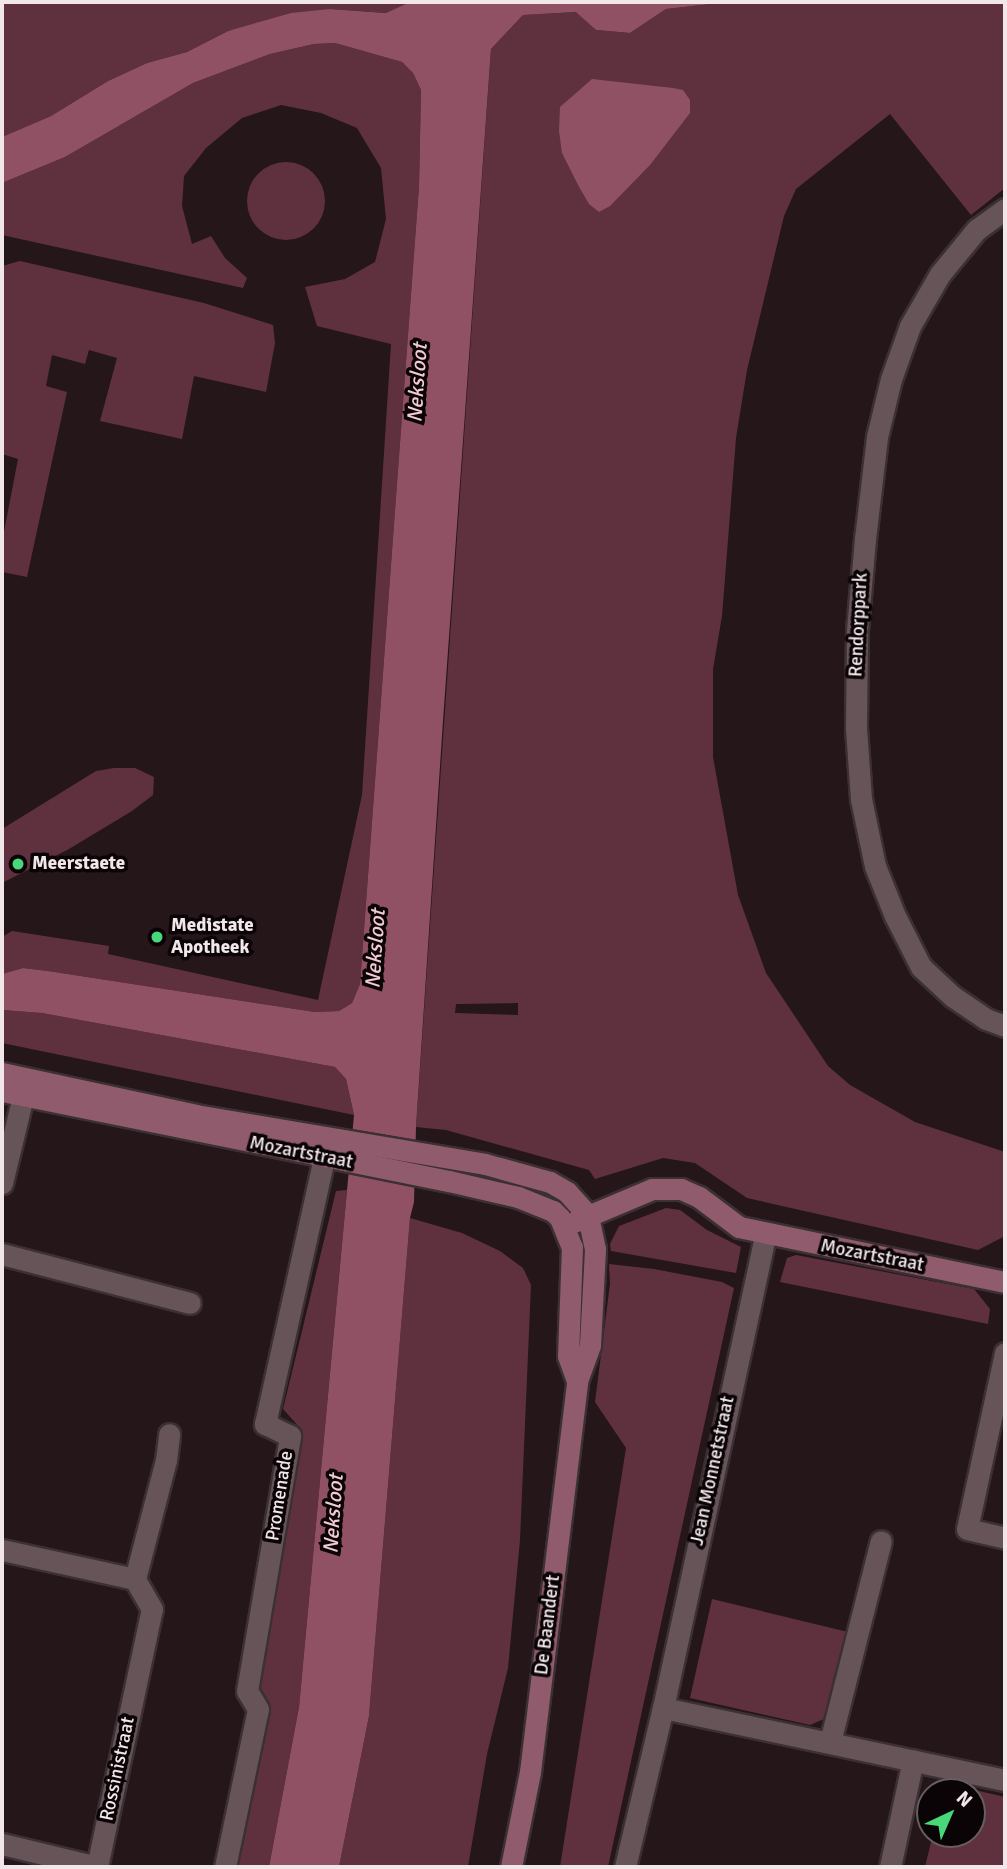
<!DOCTYPE html>
<html>
<head>
<meta charset="utf-8">
<style>
  body { margin:0 }
  #map { position:relative; width:1007px; height:1869px; overflow:hidden; background:#25161a; font-family:Signika,sans-serif }
  div>[style] { position:absolute }
  [style*='--x'] { left:calc(var(--x)*1px); top:calc(var(--y)*1px); width:calc(var(--w)*1px); rotate:calc(var(--a)*1deg) }
  .green>* { inset:0; background:#5f313f }
  .round { border-radius:50% }
  .water>* { inset:0; background:#905164 }
  .roads { filter:drop-shadow(2px 0 #3b3033) drop-shadow(-2px 0 #3b3033) drop-shadow(0 2px #3b3033) drop-shadow(0 -2px #3b3033) }
  .street>* { height:21px; margin:-10.5px; padding:0 10.5px; transform-origin:10.5px; border-radius:10.5px; background:#675459 }
  .secondary>* { height:21px; margin:-10.5px; padding:0 10.5px; transform-origin:10.5px; border-radius:10.5px; background:#905c6d }
  .dots>* { width:19px; height:19px; translate:-50% -50%; box-sizing:border-box; border:4px solid #0a0406; border-radius:50% }
  span { translate:-50% -50%; white-space:nowrap; text-align:center; line-height:1.15; -webkit-text-stroke:7px #0a0406; paint-order:stroke }
  .street-label { font-size:19px; color:#f1e6e9 }
  .poi-label { font-size:19px; color:#f1e6e9; font-weight:700 }
  .left { translate:0 -50%; text-align:left }
  .water-label { font-size:21px; color:#f3cbd5; font-style:italic }
  .frame { position:absolute; inset:0; border:4px solid #f1e6e9; pointer-events:none }
  .north { position:absolute; left:916px; top:1778px; width:70px; height:70px; box-sizing:border-box; background:#0a0406; border:2px solid #665e61; border-radius:50%; rotate:44deg; font-size:19px; font-weight:700; line-height:28px; text-align:center; color:#f1e6e9 }
  .north::after { content:''; display:block; margin:auto; width:24px; height:32px; background:#48d779; clip-path:polygon(50% 0,100% 100%,50% 72%,0 100%) }
</style>
</head>
<body>
<div id="map">
  <div class="green">
    <div style="clip-path:polygon(2px 2px,410px 2px,387px 13px,330px 9px,228px 31px,187px 52px,147px 63px,108px 81px,51px 116px,2px 137px)"></div>
    <div style="clip-path:polygon(evenodd,728px 2px,1005px 2px,1005px 188px,971px 215px,890px 114px,796px 189px,784px 216px,747px 370px,736px 438px,722px 616px,713px 669px,713px 757px,738px 895px,766px 973px,828px 1066px,850px 1085px,915px 1122px,1005px 1152px,1005px 1236px,978px 1250px,747px 1198px,695px 1163px,663px 1158px,595px 1179px,589px 1170px,446px 1130px,416px 1127px,491px 49px,523px 15px,577px 12px,596px 30px,630px 33px,666px 9px,728px 2px,518px 1003px,518px 1015px,455px 1013px,456px 1004px,518px 1003px)"></div>
    <div style="clip-path:polygon(335px 43px,402px 62px,413px 73px,421px 90px,419px 186px,360px 984px,352px 1003px,339px 1011px,315px 1012px,48px 971px,23px 968px,2px 974px,2px 937px,12px 931px,109px 946px,108px 954px,318px 1000px,362px 795px,391px 344px,317px 326px,305px 287px,345px 279px,375px 262px,386px 219px,381px 168px,357px 128px,321px 113px,281px 105px,242px 118px,206px 148px,184px 176px,182px 206px,192px 244px,211px 236px,225px 258px,247px 278px,243px 288px,2px 235px,2px 183px,65px 157px,193px 83px,270px 54px,314px 44px)"></div>
    <div class="round" style="left:247px;top:162px;width:78px;height:78px"></div>
    <div style="clip-path:polygon(20px 261px,204px 303px,273px 325px,275px 343px,266px 392px,194px 376px,182px 439px,100px 421px,117px 358px,89px 350px,85px 364px,52px 355px,46px 386px,67px 392px,27px 577px,2px 572px,2px 542px,18px 459px,2px 454px,2px 266px)"></div>
    <div style="clip-path:polygon(114px 768px,135px 768px,154px 777px,153px 795px,132px 811px,69px 849px,2px 883px,2px 829px,96px 771px)"></div>
    <div style="clip-path:polygon(2px 1010px,42px 1013px,335px 1067px,346px 1079px,354px 1115px,2px 1043px)"></div>
    <div style="clip-path:polygon(347px 1190px,299px 1707px,269px 1867px,235px 1867px,268px 1703px,257px 1692px,292px 1497px,300px 1428px,283px 1409px,336px 1191px)"></div>
    <div style="clip-path:polygon(666px 1208px,680px 1210px,707px 1230px,741px 1247px,736px 1273px,611px 1251px,610px 1244px,619px 1226px)"></div>
    <div style="clip-path:polygon(410px 1218px,462px 1233px,500px 1251px,523px 1268px,531px 1285px,520px 1540px,508px 1668px,487px 1754px,468px 1867px,339px 1867px,369px 1716px)"></div>
    <div style="clip-path:polygon(796px 1255px,974px 1289px,990px 1309px,988px 1324px,780px 1282px,787px 1258px)"></div>
    <div style="clip-path:polygon(609px 1264px,654px 1269px,722px 1282px,734px 1288px,608px 1867px,560px 1867px,626px 1448px,595px 1402px,610px 1284px)"></div>
    <div style="clip-path:polygon(712px 1599px,848px 1632px,829px 1712px,824px 1719px,810px 1725px,690px 1698px)"></div>
    <div style="clip-path:polygon(944px 1783px,1005px 1797px,1005px 1867px,925px 1867px,933px 1834px,972px 1834px,972px 1792px,942px 1792px)"></div>
  </div>
  <div class="water">
    <div style="clip-path:polygon(410px 2px,728px 2px,666px 9px,630px 33px,596px 30px,576px 12px,523px 15px,491px 49px,443px 721px,416px 1127px,414px 1202px,410px 1218px,369px 1716px,339px 1867px,269px 1867px,299px 1707px,354px 1115px,346px 1079px,335px 1067px,42px 1013px,2px 1010px,2px 974px,23px 968px,48px 971px,315px 1012px,339px 1011px,352px 1003px,360px 984px,419px 186px,421px 90px,413px 73px,402px 62px,335px 43px,314px 44px,270px 54px,193px 83px,65px 157px,2px 183px,2px 137px,51px 116px,108px 81px,147px 63px,187px 52px,228px 31px,291px 13px,330px 9px,386px 13px)"></div>
    <div style="clip-path:polygon(592px 79px,673px 88px,683px 90px,690px 100px,690px 113px,650px 165px,610px 206px,599px 212px,589px 204px,578px 185px,562px 153px,559px 131px,560px 107px)"></div>
  </div>
  <div class="roads">
    <div class="street">
      <div style="--x:1005;--y:209;--w:34;--a:144"></div>
      <div style="--x:977;--y:229;--w:58;--a:129.4"></div>
      <div style="--x:940;--y:274;--w:60;--a:120"></div>
      <div style="--x:910;--y:326;--w:56;--a:109.7"></div>
      <div style="--x:891;--y:379;--w:60;--a:103.6"></div>
      <div style="--x:877;--y:437;--w:103;--a:96.7"></div>
      <div style="--x:865;--y:539;--w:92;--a:95"></div>
      <div style="--x:857;--y:631;--w:97;--a:90.6"></div>
      <div style="--x:856;--y:728;--w:71;--a:86"></div>
      <div style="--x:861;--y:799;--w:68;--a:78.2"></div>
      <div style="--x:875;--y:866;--w:54;--a:68.2"></div>
      <div style="--x:895;--y:916;--w:57;--a:63"></div>
      <div style="--x:921;--y:967;--w:42;--a:43.1"></div>
      <div style="--x:952;--y:996;--w:41;--a:34.1"></div>
      <div style="--x:986;--y:1019;--w:20;--a:20"></div>
      <div style="--x:2;--y:1183;--w:106;--a:-76.4"></div>
      <div style="--x:2;--y:1254;--w:194;--a:14.6"></div>
      <div style="--x:1005;--y:1353;--w:180;--a:102.2"></div>
      <div style="--x:967;--y:1529;--w:39;--a:13"></div>
      <div style="--x:2;--y:1550;--w:136;--a:12.3"></div>
      <div style="--x:663;--y:1708;--w:349;--a:11.9"></div>
      <div style="--x:830;--y:1742;--w:207;--a:-75.8"></div>
      <div style="--x:2;--y:1844;--w:98;--a:13.6"></div>
      <div style="--x:97;--y:1867;--w:264;--a:-78"></div>
      <div style="--x:152;--y:1609;--w:34;--a:-120"></div>
      <div style="--x:135;--y:1579;--w:123;--a:-75.4"></div>
      <div style="--x:166;--y:1460;--w:26;--a:-83"></div>
      <div style="--x:225;--y:1867;--w:161;--a:-78.2"></div>
      <div style="--x:258;--y:1709;--w:21;--a:-121"></div>
      <div style="--x:247;--y:1691;--w:259;--a:-80.4"></div>
      <div style="--x:290;--y:1436;--w:28;--a:-154"></div>
      <div style="--x:265;--y:1424;--w:291;--a:-77.5"></div>
      <div style="--x:625;--y:1867;--w:163;--a:-76.6"></div>
      <div style="--x:663;--y:1708;--w:484;--a:-77.8"></div>
      <div style="--x:890;--y:1867;--w:109;--a:-77.9"></div>
    </div>
    <div class="secondary">
      <div style="--x:2;--y:1073;--w:198;--a:12.2"></div>
      <div style="--x:196;--y:1115;--w:293;--a:9.6"></div>
      <div style="--x:485;--y:1164;--w:67;--a:15.5"></div>
      <div style="--x:550;--y:1182;--w:20;--a:30"></div>
      <div style="--x:567;--y:1192;--w:31;--a:48"></div>
      <div style="--x:2;--y:1091;--w:456;--a:11.4"></div>
      <div style="--x:449;--y:1181;--w:71;--a:13.1"></div>
      <div style="--x:518;--y:1197;--w:38;--a:22"></div>
      <div style="--x:553;--y:1211;--w:10;--a:45"></div>
      <div style="--x:560;--y:1218;--w:31;--a:68"></div>
      <div style="--x:572;--y:1247;--w:109;--a:92.1"></div>
      <div style="--x:568;--y:1356;--w:27;--a:70"></div>
      <div style="--x:576;--y:1221;--w:82;--a:-22.8"></div>
      <div style="--x:652;--y:1189;--w:29;--a:0"></div>
      <div style="--x:681;--y:1189;--w:20;--a:24"></div>
      <div style="--x:699;--y:1197;--w:50;--a:36.9"></div>
      <div style="--x:739;--y:1227;--w:272;--a:11.7"></div>
      <div style="--x:511;--y:1867;--w:97;--a:-78.7"></div>
      <div style="--x:530;--y:1772;--w:394;--a:-83.1"></div>
      <div style="--x:577;--y:1381;--w:38;--a:-70"></div>
      <div style="--x:590;--y:1345;--w:96;--a:-87"></div>
      <div style="--x:595;--y:1249;--w:35;--a:-102"></div>
    </div>
  </div>
  <div class="dots">
    <div style="left:18px;top:864px;background:#48d779"></div>
    <div style="left:157px;top:937px;background:#48d779"></div>
  </div>
  <div class="street-label">
    <span style="left:859px;top:625px;rotate:-87deg">Rendorppark</span>
    <span style="left:301px;top:1153px;rotate:11deg">Mozartstraat</span>
    <span style="left:872px;top:1256px;rotate:11deg">Mozartstraat</span>
    <span style="left:713px;top:1471px;rotate:-78deg">Jean Monnetstraat</span>
    <span style="left:280px;top:1496px;rotate:-81deg">Promenade</span>
    <span style="left:548px;top:1625px;rotate:-83deg">De Baandert</span>
    <span style="left:118px;top:1769px;rotate:-78deg">Rossinistraat</span>
  </div>
  <div class="poi-label">
    <span class="left" style="left:32px;top:864px">Meerstaete</span>
    <span class="left" style="left:171px;top:937px">Medistate<br>Apotheek</span>
  </div>
  <div class="water-label">
    <span style="left:417px;top:383px;rotate:-86deg">Neksloot</span>
    <span style="left:375px;top:949px;rotate:-86deg">Neksloot</span>
    <span style="left:333px;top:1514px;rotate:-86deg">Neksloot</span>
  </div>
  <div class="frame"></div>
  <div class="north">N</div>
</div>
</body>
</html>
